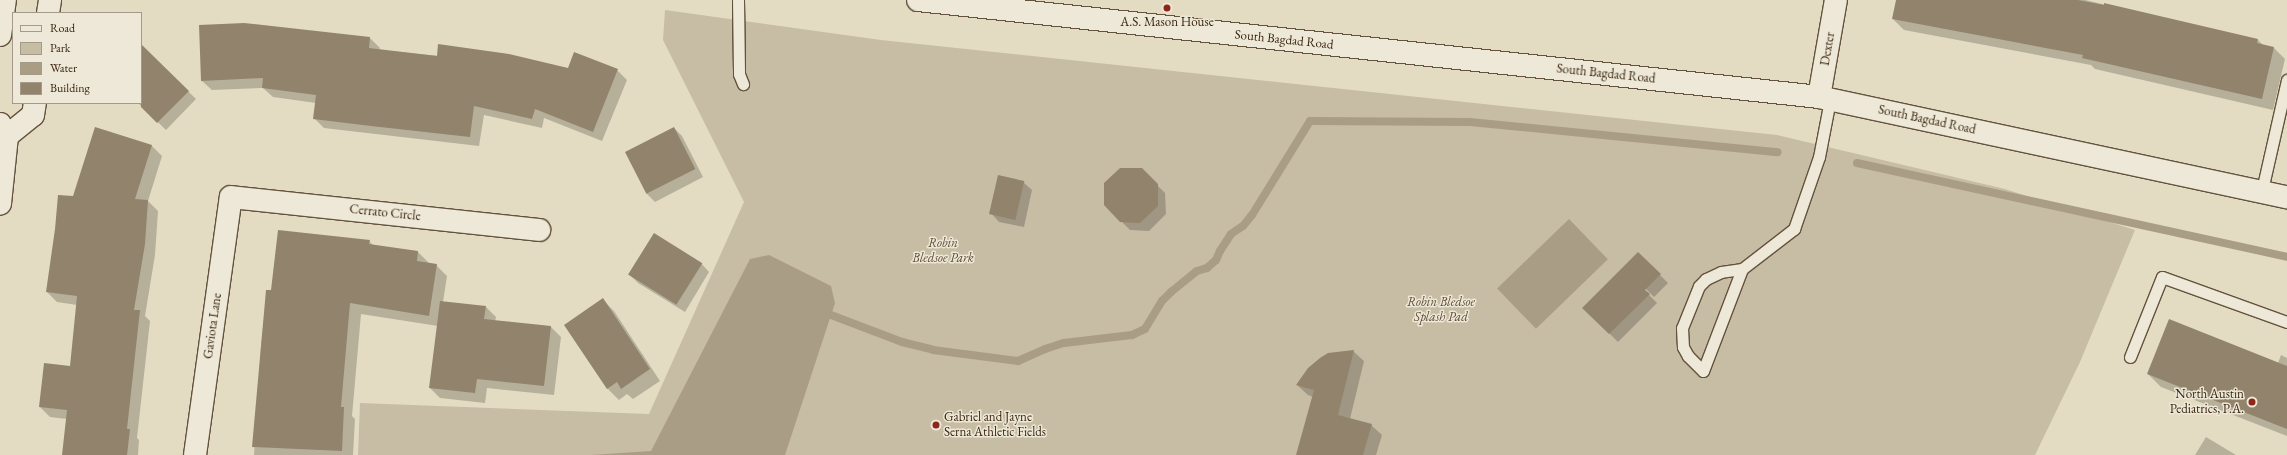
<!DOCTYPE html>
<html>
<head>
<meta charset="utf-8">
<style>
  body { margin:0 }
  #map { position:relative; width:2287px; height:455px; overflow:hidden; background:#e4dcc2; font-family:"EB Garamond",serif }
  div>[style] { position:absolute }
  [style*='--x'] { left:calc(var(--x)*1px); top:calc(var(--y)*1px); width:calc(var(--w)*1px); rotate:calc(var(--a)*1deg) }
  .green>* { inset:0; background:#c7bda4 }
  .water>* { inset:0; background:#aa9d85; transform-origin:0 0 }
  .shadow>* { inset:0; background:#0003 }
  .stream>* { height:8px; margin:-4px; padding:0 4px; transform-origin:4px; border-radius:4px; background:#aa9d85 }
  .building>* { inset:0; background:#92846c; transform-origin:0 0 }
  .roads { filter:drop-shadow(1px 0 #64523c) drop-shadow(-1px 0 #64523c) drop-shadow(0 1px #64523c) drop-shadow(0 -1px #64523c) }
  .lane>* { height:11px; margin:-5.5px; padding:0 5.5px; transform-origin:5.5px; border-radius:5.5px; background:#ede8d7 }
  .street>* { height:22px; margin:-11px; padding:0 11px; transform-origin:11px; border-radius:11px; background:#ede8d7 }
  .secondary>* { height:22px; margin:-11px; padding:0 11px; transform-origin:11px; border-radius:11px; background:#ede8d7 }
  .dots>* { width:11px; height:11px; translate:-50% -50%; box-sizing:border-box; border:2px solid #ede8d7; border-radius:50% }
  span { translate:-50% -50%; white-space:nowrap; text-align:center; line-height:1.15; -webkit-text-stroke:3px #ede8d7; paint-order:stroke }
  .poi-label { font-size:13px; color:#3a240f }
  .right { translate:-100% -50%; text-align:right }
  .left { translate:0 -50%; text-align:left }
  .street-label { font-size:13px; color:#3a240f }
  .park-label { font-size:13px; color:#5d4a34; font-style:italic }
  .legend { position:absolute; left:12px; top:12px; width:130px; height:92px; box-sizing:border-box; background:#ede8d7; border:1px solid #a59a87; margin:0; padding:5px 7px; list-style:none; font-size:12px; color:#3a240f }
  .legend li { display:flex; align-items:center; gap:8px; height:20px }
  .legend b { width:20px; border:1px solid #a59a87 }
</style>
</head>
<body>
<div id="map">
  <div class="green">
    <div style="clip-path:polygon(665px 10px,881px 40px,1777px 135px,2005px 189px,2135px 230px,2080px 362px,2035px 455px,358px 455px,360px 403px,649px 414px,744px 202px,663px 40px)"></div>
  </div>
  <div class="water">
    <div style="left:1569px;top:219px;width:56px;height:100px;rotate:46deg"></div>
    <div style="clip-path:polygon(769px 255px,831px 286px,835px 303px,785px 455px,591px 455px,651px 451px,750px 259px)"></div>
  </div>
  <div class="shadow">
    <div style="clip-path:polygon(1897px 0,2085px 0,2258px 40px,2264px 46px,2274px 48px,2285px 59px,2273px 110px,2095px 69px,2091px 65px,1904px 30px,1893px 19px)"></div>
    <div style="clip-path:polygon(370px 38px,380px 48px,379px 50px,569px 69px,617px 70px,627px 80px,602px 141px,544px 118px,542px 128px,484px 115px,479px 146px,324px 128px,314px 118px,316px 103px,273px 97px,263px 88px,212px 90px,202px 81px)"></div>
    <div style="clip-path:polygon(145px 49px,196px 99px,166px 130px,138px 103px,141px 103px,141px 54px)"></div>
    <div style="clip-path:polygon(96px 128px,152px 146px,162px 156px,148px 201px,158px 211px,155px 255px,145px 316px,150px 321px,137px 438px,139px 440px,138px 455px,63px 455px,67px 419px,50px 417px,40px 407px,71px 367px,77px 305px,57px 302px,47px 292px)"></div>
    <div style="clip-path:polygon(674px 128px,682px 136px,703px 177px,655px 202px,647px 194px,626px 153px)"></div>
    <div style="clip-path:polygon(1141px 169px,1165px 193px,1166px 214px,1149px 231px,1130px 230px,1105px 205px)"></div>
    <div style="clip-path:polygon(1023px 182px,1032px 190px,1024px 227px,999px 222px,991px 213px)"></div>
    <div style="clip-path:polygon(369px 241px,374px 246px,418px 252px,429px 263px,436px 265px,447px 276px,443px 302px,486px 307px,496px 317px,495px 322px,551px 327px,561px 337px,554px 395px,487px 388px,485px 403px,440px 398px,430px 388px,438px 326px,361px 314px,352px 416px,355px 419px,353px 455px,254px 455px,261px 346px,267px 291px,272px 291px)"></div>
    <div style="clip-path:polygon(1638px 253px,1668px 283px,1654px 297px,1642px 285px,1641px 287px,1657px 303px,1618px 342px,1584px 308px)"></div>
    <div style="clip-path:polygon(701px 263px,709px 272px,685px 312px,638px 283px,630px 275px)"></div>
    <div style="clip-path:polygon(603px 300px,614px 311px,660px 381px,633px 399px,627px 394px,619px 400px,607px 388px)"></div>
    <div style="clip-path:polygon(1353px 351px,1364px 361px,1350px 419px,1371px 425px,1382px 435px,1376px 455px,1297px 455px,1313px 397px,1308px 395px,1297px 385px)"></div>
    <div style="clip-path:polygon(2281px 355px,2287px 358px,2287px 436px,2161px 387px,2148px 374px,2278px 363px)"></div>
    <div style="clip-path:polygon(2206px 437px,2236px 455px,2195px 455px)"></div>
  </div>
  <div class="stream">
    <div style="--x:1857;--y:163;--w:440;--a:12.3"></div>
    <div style="--x:831;--y:315;--w:76;--a:20.8"></div>
    <div style="--x:902;--y:342;--w:32;--a:14"></div>
    <div style="--x:933;--y:350;--w:86;--a:7.4"></div>
    <div style="--x:1018;--y:361;--w:30;--a:-24"></div>
    <div style="--x:1045;--y:349;--w:20;--a:-18"></div>
    <div style="--x:1064;--y:343;--w:68;--a:-6.7"></div>
    <div style="--x:1132;--y:335;--w:14;--a:-25"></div>
    <div style="--x:1145;--y:329;--w:33;--a:-59"></div>
    <div style="--x:1162;--y:301;--w:13;--a:-45"></div>
    <div style="--x:1171;--y:292;--w:33;--a:-39"></div>
    <div style="--x:1197;--y:271;--w:10;--a:-17"></div>
    <div style="--x:1207;--y:268;--w:12;--a:-42"></div>
    <div style="--x:1216;--y:260;--w:10;--a:-66"></div>
    <div style="--x:1220;--y:251;--w:20;--a:-57"></div>
    <div style="--x:1231;--y:234;--w:14;--a:-34"></div>
    <div style="--x:1243;--y:226;--w:14;--a:-51"></div>
    <div style="--x:1252;--y:215;--w:110;--a:-58.3"></div>
    <div style="--x:1310;--y:121;--w:160;--a:0.4"></div>
    <div style="--x:1470;--y:122;--w:309;--a:5.6"></div>
  </div>
  <div class="building">
    <div style="clip-path:polygon(1896px 0,2078px 0,2104px 5px,2104px 3px,2258px 39px,2257px 43px,2274px 47px,2262px 99px,2082px 58px,2083px 55px,1892px 19px)"></div>
    <div style="clip-path:polygon(244px 23px,370px 37px,369px 48px,437px 56px,438px 44px,509px 54px,568px 68px,574px 52px,618px 69px,593px 132px,535px 109px,532px 119px,474px 106px,470px 137px,371px 126px,313px 119px,316px 95px,262px 88px,263px 78px,201px 81px,199px 25px)"></div>
    <div style="clip-path:polygon(141px 44px,189px 91px,157px 123px,141px 107px)"></div>
    <div style="clip-path:polygon(95px 127px,152px 145px,135px 199px,148px 200px,145px 244px,134px 310px,140px 310px,127px 429px,130px 429px,127px 455px,62px 455px,67px 410px,39px 407px,44px 363px,70px 366px,77px 296px,46px 292px,55px 229px,58px 195px,73px 196px)"></div>
    <div style="left:674px;top:127px;width:47px;height:55px;rotate:63deg"></div>
    <div style="clip-path:polygon(1120px 168px,1142px 168px,1158px 184px,1158px 206px,1140px 223px,1120px 222px,1104px 205px,1104px 183px)"></div>
    <div style="left:998px;top:175px;width:27px;height:40px;rotate:13deg"></div>
    <div style="clip-path:polygon(278px 230px,370px 240px,369px 244px,418px 251px,417px 261px,437px 264px,429px 316px,350px 303px,341px 407px,344px 407px,342px 451px,252px 447px,266px 290px,271px 290px)"></div>
    <div style="left:654px;top:233px;width:57px;height:49px;rotate:32deg"></div>
    <div style="clip-path:polygon(1638px 252px,1661px 274px,1645px 290px,1650px 294px,1609px 334px,1582px 308px)"></div>
    <div style="clip-path:polygon(603px 298px,650px 369px,621px 389px,617px 382px,607px 389px,564px 325px)"></div>
    <div style="clip-path:polygon(440px 301px,486px 306px,484px 319px,551px 326px,544px 386px,477px 379px,475px 393px,429px 388px)"></div>
    <div style="clip-path:polygon(2169px 319px,2287px 366px,2287px 429px,2147px 374px)"></div>
    <div style="clip-path:polygon(1354px 350px,1338px 415px,1372px 424px,1363px 455px,1296px 455px,1314px 390px,1296px 385px,1308px 368px,1320px 358px,1328px 353px)"></div>
  </div>
  <div class="roads">
    <div class="lane">
      <div style="--x:738;--y:0;--w:74;--a:89.2"></div>
      <div style="--x:739;--y:74;--w:11;--a:68"></div>
      <div style="--x:2262;--y:190;--w:113;--a:-77.2"></div>
      <div style="--x:1742;--y:269;--w:21;--a:172"></div>
      <div style="--x:1721;--y:272;--w:17;--a:155"></div>
      <div style="--x:1706;--y:279;--w:10;--a:135"></div>
      <div style="--x:1699;--y:286;--w:45;--a:112"></div>
      <div style="--x:1682;--y:328;--w:19;--a:87"></div>
      <div style="--x:1683;--y:347;--w:10;--a:61"></div>
      <div style="--x:1688;--y:356;--w:21;--a:45"></div>
      <div style="--x:1703;--y:371;--w:109;--a:-69.1"></div>
      <div style="--x:1742;--y:269;--w:66;--a:-37.6"></div>
      <div style="--x:1794;--y:229;--w:76;--a:-70.9"></div>
      <div style="--x:1819;--y:157;--w:58;--a:-79.1"></div>
      <div style="--x:2130;--y:357;--w:86;--a:-68.2"></div>
      <div style="--x:2162;--y:277;--w:133;--a:19.8"></div>
    </div>
    <div class="street">
      <div style="--x:1819;--y:97;--w:98;--a:-80.1"></div>
      <div style="--x:195;--y:455;--w:260;--a:-82.1"></div>
      <div style="--x:231;--y:197;--w:310;--a:6.1"></div>
    </div>
    <div class="secondary">
      <div style="--x:918;--y:0;--w:906;--a:6.14"></div>
      <div style="--x:1819;--y:97;--w:479;--a:12.1"></div>
      <div style="--x:48;--y:13;--w:13;--a:-81"></div>
      <div style="--x:0;--y:35;--w:35;--a:-82"></div>
      <div style="--x:0;--y:124;--w:14;--a:60"></div>
      <div style="--x:7;--y:136;--w:68;--a:95.9"></div>
      <div style="--x:7;--y:136;--w:33;--a:-39"></div>
      <div style="--x:33;--y:115;--w:12;--a:-81"></div>
    </div>
  </div>
  <div class="dots">
    <div style="left:1167px;top:8px;background:#8f2418"></div>
    <div style="left:2252px;top:402px;background:#8f2418"></div>
    <div style="left:936px;top:425px;background:#8f2418"></div>
  </div>
  <div class="poi-label">
    <span style="left:1167px;top:22px">A.S. Mason House</span>
    <span class="right" style="left:2244px;top:402px">North Austin<br>Pediatrics, P.A.</span>
    <span class="left" style="left:944px;top:425px">Gabriel and Jayne<br>Serna Athletic Fields</span>
  </div>
  <div class="street-label">
    <span style="left:1284px;top:40px;rotate:6deg">South Bagdad Road</span>
    <span style="left:1828px;top:49px;rotate:-80deg">Dexter</span>
    <span style="left:1606px;top:74px;rotate:6deg">South Bagdad Road</span>
    <span style="left:1927px;top:120px;rotate:12deg">South Bagdad Road</span>
    <span style="left:385px;top:213px;rotate:6deg">Cerrato Circle</span>
    <span style="left:213px;top:326px;rotate:-82deg">Gaviota Lane</span>
  </div>
  <div class="park-label">
    <span style="left:943px;top:251px">Robin<br>Bledsoe Park</span>
    <span style="left:1441px;top:310px">Robin Bledsoe<br>Splash Pad</span>
  </div>
  <ul class="legend">
  <li><b style="height:5px;background:#ede8d7"></b>Road</li>
  <li><b style="height:11px;background:#c7bda4"></b>Park</li>
  <li><b style="height:11px;background:#aa9d85"></b>Water</li>
  <li><b style="height:11px;background:#92846c"></b>Building</li>
  </ul>
</div>
</body>
</html>
